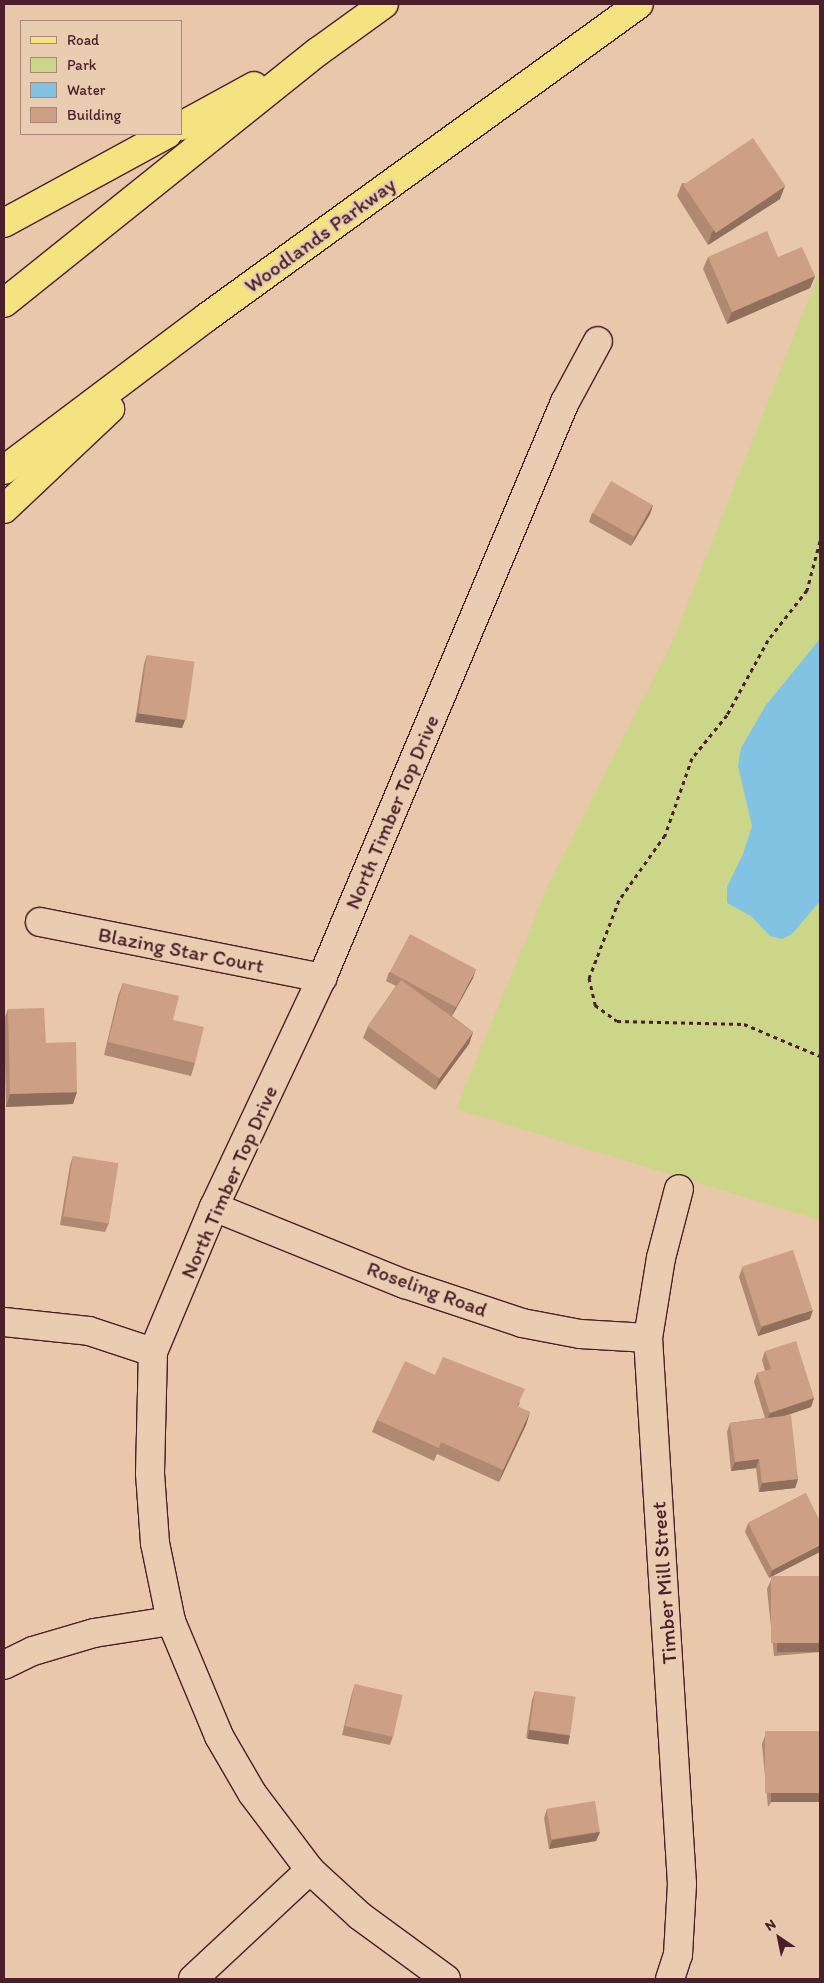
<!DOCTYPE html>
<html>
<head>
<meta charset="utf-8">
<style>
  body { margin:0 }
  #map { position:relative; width:824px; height:1983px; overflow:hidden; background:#e8c7aa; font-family:Itim,sans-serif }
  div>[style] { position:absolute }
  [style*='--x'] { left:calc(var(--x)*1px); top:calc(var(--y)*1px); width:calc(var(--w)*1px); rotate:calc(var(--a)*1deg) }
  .green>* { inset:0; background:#cbd689 }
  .water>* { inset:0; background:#82c2e3 }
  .path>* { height:3px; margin-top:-1.5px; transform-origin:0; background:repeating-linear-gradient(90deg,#4a1f2b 0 4px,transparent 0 8px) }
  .roads { filter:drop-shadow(1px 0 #4a1f2b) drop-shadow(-1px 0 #4a1f2b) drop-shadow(0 1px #4a1f2b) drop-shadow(0 -1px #4a1f2b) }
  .minor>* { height:28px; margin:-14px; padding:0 14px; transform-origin:14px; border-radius:14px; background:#eacdb1 }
  .primary>* { height:28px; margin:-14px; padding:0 14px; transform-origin:14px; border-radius:14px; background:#f5e382 }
  .wall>* { inset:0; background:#b08972 }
  .shaded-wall>* { inset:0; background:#906f5c; transform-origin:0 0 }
  .building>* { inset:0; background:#cd9f84; transform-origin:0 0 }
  span { translate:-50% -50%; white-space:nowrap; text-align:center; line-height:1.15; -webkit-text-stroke:5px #eacdb1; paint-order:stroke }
  .street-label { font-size:21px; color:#4a1f2b }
  .frame { position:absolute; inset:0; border:5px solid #4a1f2b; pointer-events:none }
  .legend { position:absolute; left:20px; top:20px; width:162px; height:115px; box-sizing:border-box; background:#eacdb1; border:1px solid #aa877b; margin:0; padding:6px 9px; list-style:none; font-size:15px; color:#4a1f2b }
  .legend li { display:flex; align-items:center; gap:10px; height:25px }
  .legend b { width:25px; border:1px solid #aa877b }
  .north { position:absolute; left:754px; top:1913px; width:50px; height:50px; -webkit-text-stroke:4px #eacdb1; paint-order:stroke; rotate:326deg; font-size:14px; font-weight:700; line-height:20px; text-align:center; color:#4a1f2b }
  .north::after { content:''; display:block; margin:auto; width:18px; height:22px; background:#4a1f2b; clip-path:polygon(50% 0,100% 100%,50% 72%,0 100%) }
</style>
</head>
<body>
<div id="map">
  <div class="green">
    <div style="clip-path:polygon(820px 270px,820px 1220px,456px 1109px,549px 883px,672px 643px)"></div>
  </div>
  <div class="water">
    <div style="clip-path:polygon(820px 639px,820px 901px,792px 934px,782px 939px,770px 936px,751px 916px,727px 903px,727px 887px,743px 854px,752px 826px,738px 766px,741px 748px,766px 705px)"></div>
  </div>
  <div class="path">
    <div style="--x:820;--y:541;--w:51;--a:104.9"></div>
    <div style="--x:807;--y:590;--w:63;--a:128"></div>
    <div style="--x:768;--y:640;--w:85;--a:118.7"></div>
    <div style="--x:727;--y:715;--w:55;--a:129.1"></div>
    <div style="--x:692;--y:758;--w:82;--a:109.3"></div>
    <div style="--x:665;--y:835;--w:80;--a:125.3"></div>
    <div style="--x:619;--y:900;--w:84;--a:111"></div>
    <div style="--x:589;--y:978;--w:28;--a:77"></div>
    <div style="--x:595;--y:1005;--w:27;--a:36"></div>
    <div style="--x:617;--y:1021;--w:127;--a:1.4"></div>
    <div style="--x:744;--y:1024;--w:82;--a:22.8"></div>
  </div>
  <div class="roads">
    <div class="minor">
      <div style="--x:40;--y:922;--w:288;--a:11.2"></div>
      <div style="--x:214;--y:1207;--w:206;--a:22"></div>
      <div style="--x:405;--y:1284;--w:123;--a:18.4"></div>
      <div style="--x:522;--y:1323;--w:59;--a:10.7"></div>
      <div style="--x:580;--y:1334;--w:68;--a:3.4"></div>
      <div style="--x:4;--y:1322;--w:85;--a:6"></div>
      <div style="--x:89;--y:1331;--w:67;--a:18.2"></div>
      <div style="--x:4;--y:1665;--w:32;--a:-26"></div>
      <div style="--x:33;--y:1651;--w:64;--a:-16.4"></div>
      <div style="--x:94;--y:1633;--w:78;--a:-8.9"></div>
      <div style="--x:193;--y:1979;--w:160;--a:-43"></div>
      <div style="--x:446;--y:1979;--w:107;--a:-143.8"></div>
      <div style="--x:360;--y:1916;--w:68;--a:-137.4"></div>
      <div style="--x:310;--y:1870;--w:96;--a:-127"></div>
      <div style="--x:252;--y:1793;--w:66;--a:-120.1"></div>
      <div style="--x:219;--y:1736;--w:125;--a:-112.7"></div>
      <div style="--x:171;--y:1621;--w:80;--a:-101.6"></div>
      <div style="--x:155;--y:1543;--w:70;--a:-94.1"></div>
      <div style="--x:150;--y:1473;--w:121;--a:-88.6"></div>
      <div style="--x:153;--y:1352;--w:157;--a:-67.2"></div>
      <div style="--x:214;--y:1207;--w:253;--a:-64.8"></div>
      <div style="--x:322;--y:978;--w:625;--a:-67.13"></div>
      <div style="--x:565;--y:402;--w:69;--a:-61.6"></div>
      <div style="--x:670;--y:1979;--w:25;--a:-72"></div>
      <div style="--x:678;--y:1955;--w:71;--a:-86.8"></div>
      <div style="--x:682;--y:1884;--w:547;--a:-93.56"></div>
      <div style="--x:648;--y:1338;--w:81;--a:-80.8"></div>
      <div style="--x:661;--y:1258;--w:71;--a:-75.4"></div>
    </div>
    <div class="primary">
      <div style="--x:181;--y:126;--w:83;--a:-28.7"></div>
      <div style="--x:4;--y:223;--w:186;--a:-28.6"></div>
      <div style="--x:4;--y:303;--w:403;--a:-38.7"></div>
      <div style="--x:319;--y:51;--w:80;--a:-35.9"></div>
      <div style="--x:4;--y:470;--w:254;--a:-37"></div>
      <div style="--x:207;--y:317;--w:533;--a:-35.92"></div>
      <div style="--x:4;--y:509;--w:146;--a:-43.3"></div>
    </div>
  </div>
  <div class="wall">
    <div style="clip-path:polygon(682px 183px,780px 199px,708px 245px,677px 196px)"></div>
    <div style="clip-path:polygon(708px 257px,778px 257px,815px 276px,810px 288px,727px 324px,703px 269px)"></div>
    <div style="clip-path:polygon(653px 505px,650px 514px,631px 546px,589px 522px,592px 513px)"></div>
    <div style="clip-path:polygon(147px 655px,185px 720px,182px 728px,135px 722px,144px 664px)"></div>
    <div style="clip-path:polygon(389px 972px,473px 978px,452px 1016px,473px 1032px,469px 1044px,435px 1090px,363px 1038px,368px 1026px,396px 986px,386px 981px)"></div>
    <div style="clip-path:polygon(123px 983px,173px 1020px,195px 1063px,191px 1076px,104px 1055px,118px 996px)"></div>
    <div style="clip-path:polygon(8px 1009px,46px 1043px,73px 1104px,6px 1107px,4px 1020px)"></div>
    <div style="clip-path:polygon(73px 1156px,109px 1223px,105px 1232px,60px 1225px,70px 1165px)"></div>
    <div style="clip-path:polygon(742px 1268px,810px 1319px,758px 1336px,739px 1277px)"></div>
    <div style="clip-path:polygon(765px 1351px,814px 1398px,811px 1407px,785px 1416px,798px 1479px,795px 1488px,759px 1492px,756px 1468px,731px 1471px,727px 1432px,730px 1423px,765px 1418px,754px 1382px,757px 1373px,765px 1371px,762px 1360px)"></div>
    <div style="clip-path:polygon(435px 1375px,520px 1402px,518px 1407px,530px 1412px,526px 1425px,499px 1482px,437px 1454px,434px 1461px,372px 1432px,377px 1420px)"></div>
    <div style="clip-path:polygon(806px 1493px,769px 1578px,745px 1532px,748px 1523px)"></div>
    <div style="clip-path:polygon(820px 1576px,820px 1652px,774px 1656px,767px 1589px,771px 1580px)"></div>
    <div style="clip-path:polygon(355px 1684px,393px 1736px,390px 1745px,342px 1735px,352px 1693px)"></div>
    <div style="clip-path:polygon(535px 1691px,570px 1736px,567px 1744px,526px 1738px,532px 1700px)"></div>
    <div style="clip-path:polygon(820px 1735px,768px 1807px,762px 1744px,765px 1736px)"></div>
    <div style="clip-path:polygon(547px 1809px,600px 1832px,596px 1841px,549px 1849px,544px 1818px)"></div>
  </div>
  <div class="shaded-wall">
    <div style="clip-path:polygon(785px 186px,780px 199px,708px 245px,712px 232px)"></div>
    <div style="clip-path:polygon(815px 276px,810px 288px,727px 324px,732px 312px)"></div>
    <div style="clip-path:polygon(653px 505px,650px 514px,631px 546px,635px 537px)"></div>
    <div style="clip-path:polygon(138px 713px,185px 720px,182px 728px,135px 722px)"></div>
    <div style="clip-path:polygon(476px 969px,473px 978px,452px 1016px,455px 1008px)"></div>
    <div style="clip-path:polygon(473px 1032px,469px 1044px,435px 1090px,440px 1077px)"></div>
    <div style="clip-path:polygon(77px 1092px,73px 1104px,6px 1107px,10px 1094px)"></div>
    <div style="clip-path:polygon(813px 1310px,810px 1319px,758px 1336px,762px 1327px)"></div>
    <div style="clip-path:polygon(814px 1398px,811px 1407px,766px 1422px,770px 1413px)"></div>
    <div style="clip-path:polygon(530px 1412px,526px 1425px,499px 1482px,503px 1470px)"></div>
    <div style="clip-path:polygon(759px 1459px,756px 1468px,731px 1471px,735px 1462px)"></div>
    <div style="clip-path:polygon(798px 1479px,795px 1488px,759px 1492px,762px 1483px)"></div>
    <div style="clip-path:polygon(820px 1545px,820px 1552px,769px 1578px,772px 1570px)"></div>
    <div style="left:820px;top:1643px;width:9px;height:43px;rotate:90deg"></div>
    <div style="left:529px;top:1730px;width:41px;height:9px;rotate:8deg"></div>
    <div style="left:820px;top:1793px;width:9px;height:49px;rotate:90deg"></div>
    <div style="clip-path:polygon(600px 1832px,596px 1841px,549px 1849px,552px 1840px)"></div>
  </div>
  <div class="building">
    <div style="left:753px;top:138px;width:58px;height:84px;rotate:56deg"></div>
    <div style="clip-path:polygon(767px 231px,778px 257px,802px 247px,815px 276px,732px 312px,708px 257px)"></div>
    <div style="left:611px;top:481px;width:48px;height:37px;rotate:30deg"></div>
    <div style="left:147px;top:655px;width:48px;height:59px;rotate:8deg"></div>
    <div style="left:410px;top:934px;width:75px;height:43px;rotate:28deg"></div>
    <div style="left:401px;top:980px;width:89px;height:57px;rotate:36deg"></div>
    <div style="clip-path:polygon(123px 983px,179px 996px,173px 1020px,204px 1027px,195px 1063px,108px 1042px)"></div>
    <div style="clip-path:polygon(44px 1008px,46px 1043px,76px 1042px,77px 1092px,10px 1094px,8px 1009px)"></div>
    <div style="left:73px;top:1156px;width:46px;height:61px;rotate:9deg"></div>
    <div style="left:793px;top:1250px;width:63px;height:54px;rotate:72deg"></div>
    <div style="clip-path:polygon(796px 1341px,814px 1398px,770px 1413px,757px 1373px,771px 1369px,765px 1351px)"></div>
    <div style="clip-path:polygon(443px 1357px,525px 1389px,517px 1406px,530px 1412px,503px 1470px,441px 1442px,439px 1448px,377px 1420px,405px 1361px,435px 1375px)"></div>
    <div style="clip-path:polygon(791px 1415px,798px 1479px,762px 1483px,759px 1459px,735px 1462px,730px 1423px)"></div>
    <div style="clip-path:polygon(806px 1493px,820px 1521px,820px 1545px,772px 1570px,748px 1523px)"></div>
    <div style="left:820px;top:1576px;width:67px;height:49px;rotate:90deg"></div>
    <div style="left:355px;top:1684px;width:49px;height:43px;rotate:13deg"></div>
    <div style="left:535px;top:1691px;width:41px;height:39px;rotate:8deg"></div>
    <div style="left:820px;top:1731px;width:62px;height:55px;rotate:90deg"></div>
    <div style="left:595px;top:1801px;width:31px;height:49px;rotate:81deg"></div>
  </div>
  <div class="street-label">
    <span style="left:320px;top:235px;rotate:-36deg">Woodlands Parkway</span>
    <span style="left:392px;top:812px;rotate:-67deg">North Timber Top Drive</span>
    <span style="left:181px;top:950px;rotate:11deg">Blazing Star Court</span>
    <span style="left:229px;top:1182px;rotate:-66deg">North Timber Top Drive</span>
    <span style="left:427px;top:1289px;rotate:20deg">Roseling Road</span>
    <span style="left:664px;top:1583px;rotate:-94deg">Timber Mill Street</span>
  </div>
  <div class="frame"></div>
  <ul class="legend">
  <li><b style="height:6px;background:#f5e382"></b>Road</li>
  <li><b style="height:14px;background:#cbd689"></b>Park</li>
  <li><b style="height:14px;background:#82c2e3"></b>Water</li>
  <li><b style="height:14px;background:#cd9f84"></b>Building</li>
  </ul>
  <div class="north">N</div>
</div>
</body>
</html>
